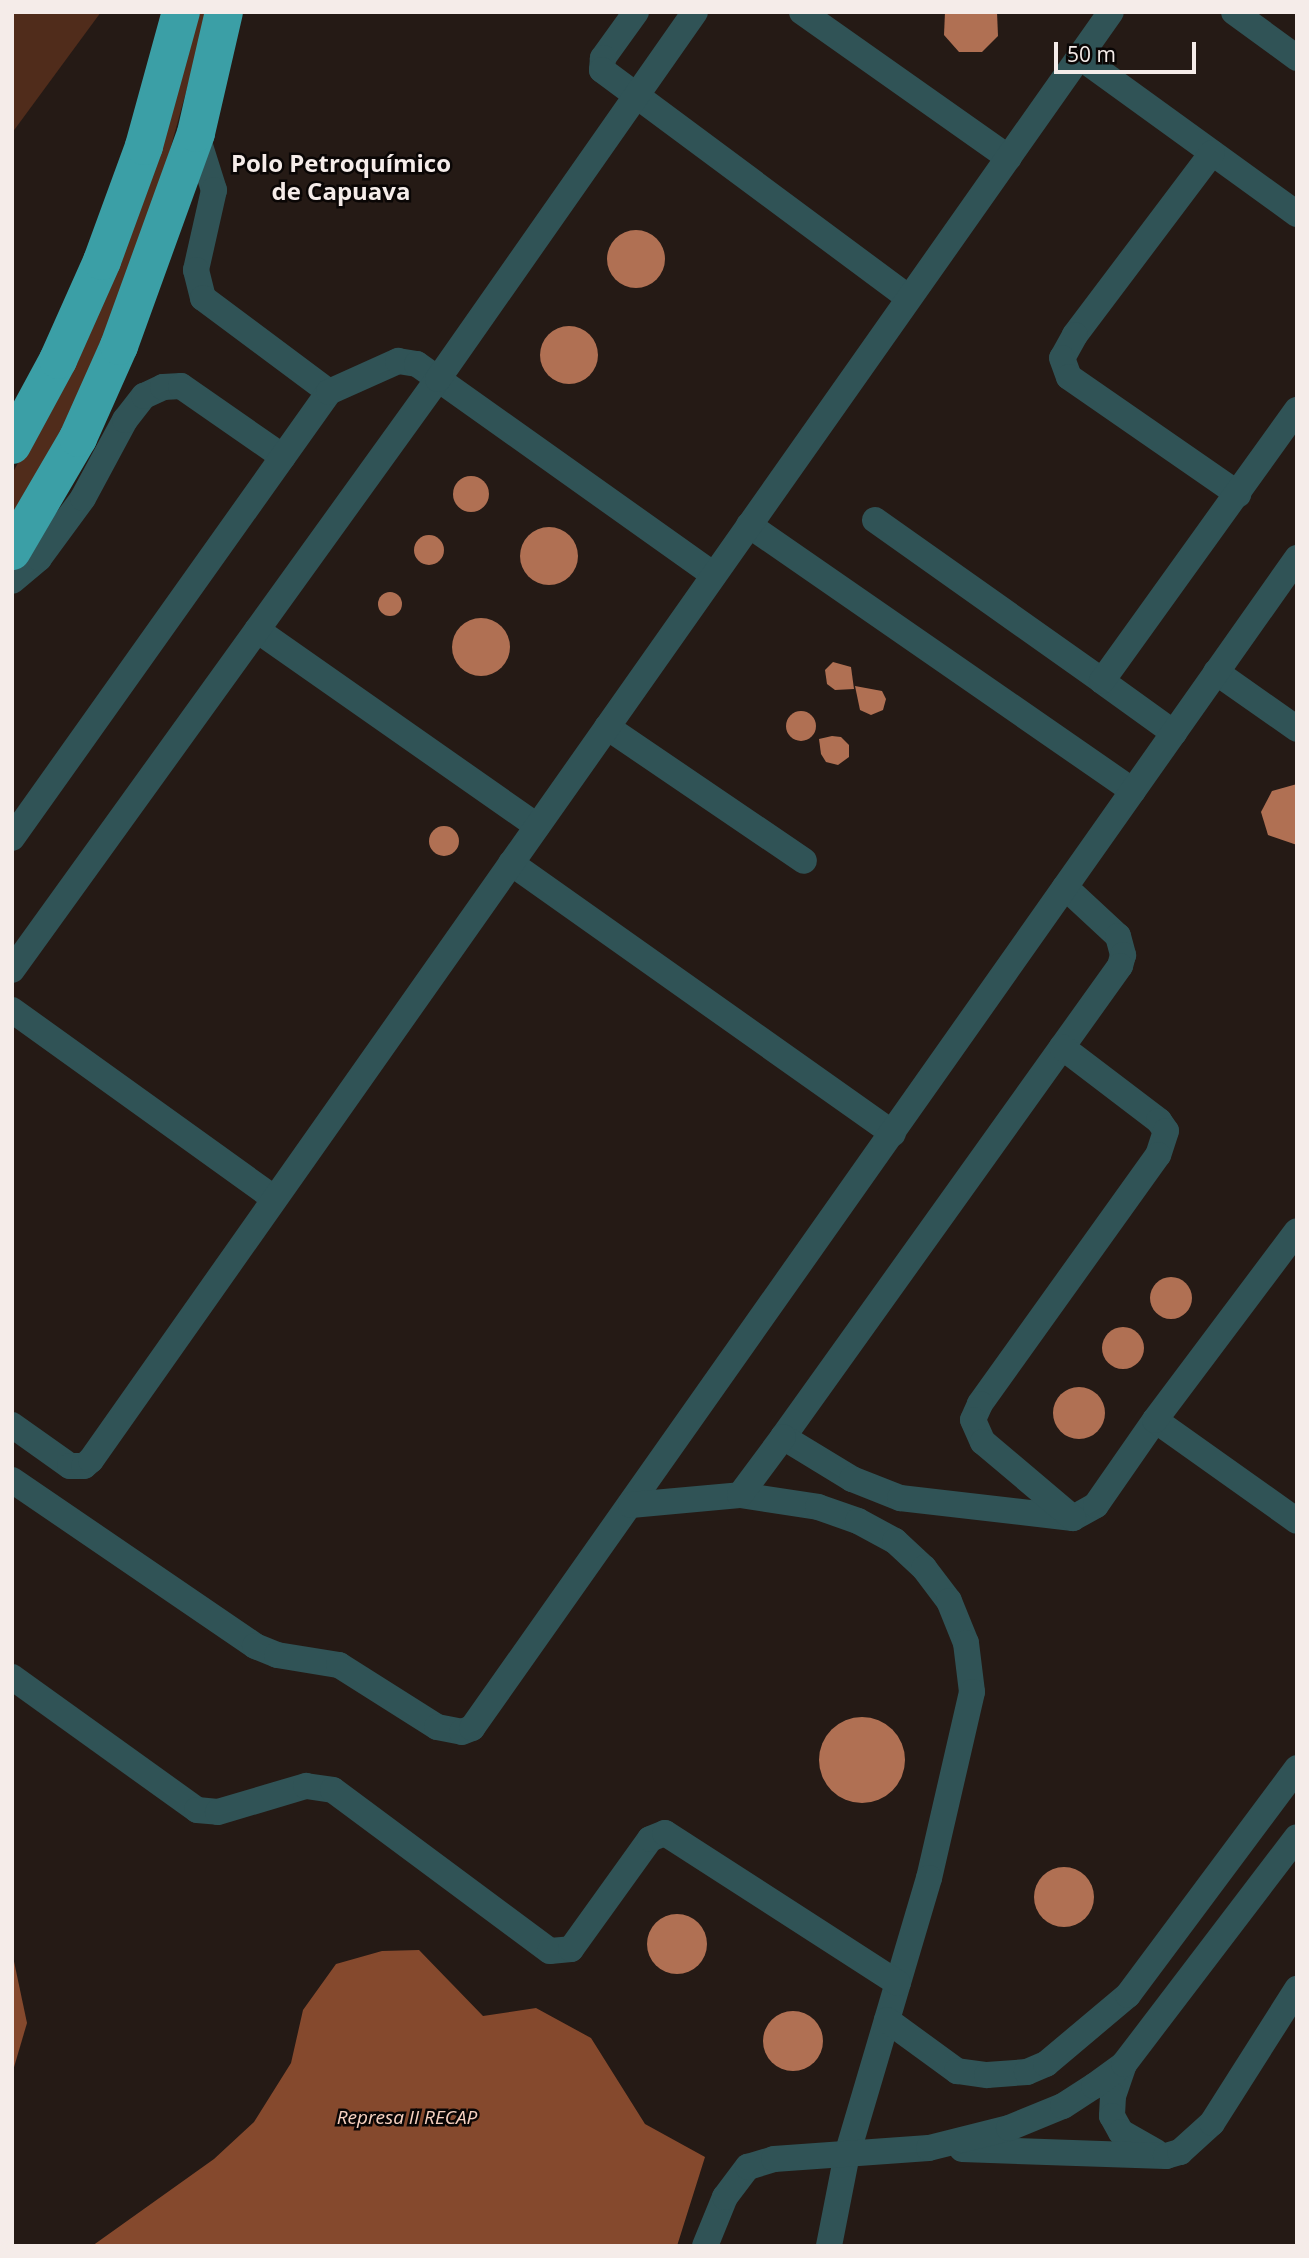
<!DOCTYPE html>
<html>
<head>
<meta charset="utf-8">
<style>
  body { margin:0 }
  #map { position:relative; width:1309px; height:2258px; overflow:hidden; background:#251a15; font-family:"Open Sans",sans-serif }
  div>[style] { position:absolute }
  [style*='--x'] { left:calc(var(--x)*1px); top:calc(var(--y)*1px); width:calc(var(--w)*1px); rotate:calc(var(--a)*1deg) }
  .green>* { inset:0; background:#502c1b }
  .water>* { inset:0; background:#85492d }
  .building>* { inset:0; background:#b07053 }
  .round { border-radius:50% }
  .minor>* { height:26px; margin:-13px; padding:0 13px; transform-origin:13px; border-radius:13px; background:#305356 }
  .highway>* { height:38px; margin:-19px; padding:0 19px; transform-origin:19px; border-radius:19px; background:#3b9fa6 }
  span { translate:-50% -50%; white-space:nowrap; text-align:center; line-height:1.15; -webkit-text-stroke:5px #0a0605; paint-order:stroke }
  .water-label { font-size:19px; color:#f8d2c1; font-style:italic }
  .district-label { font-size:24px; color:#f5ece9; font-weight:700 }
  .frame { position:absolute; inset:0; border:14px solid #f5ece9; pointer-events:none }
  .scale { position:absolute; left:1054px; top:42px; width:142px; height:32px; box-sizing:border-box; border:4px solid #f5ece9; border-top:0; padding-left:9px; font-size:21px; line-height:24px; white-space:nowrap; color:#f5ece9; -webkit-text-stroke:5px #0a0605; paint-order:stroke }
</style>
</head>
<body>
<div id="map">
  <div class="green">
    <div style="clip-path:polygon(12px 12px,101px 12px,12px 133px)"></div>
    <div style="clip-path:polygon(194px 12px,208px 12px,146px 237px,57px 442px,12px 518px,12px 474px,75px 358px)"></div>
  </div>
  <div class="water">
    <div style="clip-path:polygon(419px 1950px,483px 2016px,536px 2008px,591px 2038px,645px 2124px,705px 2157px,677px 2246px,92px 2246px,214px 2159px,254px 2122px,291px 2063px,303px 2010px,336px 1964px,382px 1951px)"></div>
    <div style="clip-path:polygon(12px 1952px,27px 2023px,12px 2074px)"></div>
  </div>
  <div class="building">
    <div style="clip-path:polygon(945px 12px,997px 12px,998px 36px,982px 52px,959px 52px,944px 35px)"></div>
    <div class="round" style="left:607px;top:230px;width:58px;height:58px"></div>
    <div class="round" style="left:540px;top:326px;width:58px;height:58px"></div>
    <div class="round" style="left:453px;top:476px;width:36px;height:36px"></div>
    <div class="round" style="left:520px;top:527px;width:58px;height:58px"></div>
    <div class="round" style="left:414px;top:535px;width:30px;height:30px"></div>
    <div class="round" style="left:378px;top:592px;width:24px;height:24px"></div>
    <div class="round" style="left:452px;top:618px;width:58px;height:58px"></div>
    <div style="clip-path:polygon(833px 662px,851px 667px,854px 689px,835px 690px,827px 684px,825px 670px)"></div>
    <div style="clip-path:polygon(855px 686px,882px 691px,886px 699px,883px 710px,871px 715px,860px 710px)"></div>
    <div class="round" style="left:786px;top:711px;width:30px;height:30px"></div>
    <div style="clip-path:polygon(832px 736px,841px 737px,849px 745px,849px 757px,838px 765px,826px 762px,821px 754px,819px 739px)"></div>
    <div style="clip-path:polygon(1297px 784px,1297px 845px,1268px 835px,1261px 812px,1272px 791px)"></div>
    <div class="round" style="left:429px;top:826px;width:30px;height:30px"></div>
    <div class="round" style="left:1150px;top:1277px;width:42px;height:42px"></div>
    <div class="round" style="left:1102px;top:1327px;width:42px;height:42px"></div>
    <div class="round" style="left:1053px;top:1387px;width:52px;height:52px"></div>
    <div class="round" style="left:819px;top:1717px;width:86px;height:86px"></div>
    <div class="round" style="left:1034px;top:1867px;width:60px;height:60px"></div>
    <div class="round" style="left:647px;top:1914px;width:60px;height:60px"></div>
    <div class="round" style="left:763px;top:2011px;width:60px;height:60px"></div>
  </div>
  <div class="minor">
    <div style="--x:636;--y:12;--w:57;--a:125.7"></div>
    <div style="--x:603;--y:58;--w:12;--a:95"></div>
    <div style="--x:602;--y:70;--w:382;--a:36.6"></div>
    <div style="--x:802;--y:12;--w:253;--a:35.2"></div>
    <div style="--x:1234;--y:12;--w:78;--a:36.1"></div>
    <div style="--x:1080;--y:57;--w:268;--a:35.9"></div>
    <div style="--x:196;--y:133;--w:60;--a:72.5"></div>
    <div style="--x:214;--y:190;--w:82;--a:102.7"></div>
    <div style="--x:196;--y:270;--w:29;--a:76"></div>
    <div style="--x:203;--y:298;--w:157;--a:36.7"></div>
    <div style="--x:1212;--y:153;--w:228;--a:127"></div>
    <div style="--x:1075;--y:335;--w:26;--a:119"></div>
    <div style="--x:1062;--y:358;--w:20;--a:70"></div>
    <div style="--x:1069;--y:377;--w:206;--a:34.7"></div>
    <div style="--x:875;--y:520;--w:278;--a:35.3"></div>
    <div style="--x:749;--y:525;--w:467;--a:34.7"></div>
    <div style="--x:12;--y:581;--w:35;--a:-40"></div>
    <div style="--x:39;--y:558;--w:74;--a:-53.7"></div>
    <div style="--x:83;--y:498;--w:89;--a:-61.7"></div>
    <div style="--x:125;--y:420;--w:31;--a:-52"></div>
    <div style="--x:144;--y:396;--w:21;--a:-25"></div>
    <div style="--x:163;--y:387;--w:18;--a:-3"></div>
    <div style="--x:181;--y:386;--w:124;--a:34.8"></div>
    <div style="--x:257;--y:630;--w:342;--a:35"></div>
    <div style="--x:1216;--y:672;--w:99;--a:35.1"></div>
    <div style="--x:607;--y:727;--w:238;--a:34.2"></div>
    <div style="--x:1174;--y:733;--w:89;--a:-144.2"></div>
    <div style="--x:1102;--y:681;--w:334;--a:-54.3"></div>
    <div style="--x:12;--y:838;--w:547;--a:-54.6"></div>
    <div style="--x:329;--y:392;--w:76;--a:-24.2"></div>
    <div style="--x:398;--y:361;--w:19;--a:9"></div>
    <div style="--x:417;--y:364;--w:364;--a:35.4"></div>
    <div style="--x:511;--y:863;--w:468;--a:35.3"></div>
    <div style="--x:1065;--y:887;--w:72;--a:42.8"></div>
    <div style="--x:1118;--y:936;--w:20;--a:75"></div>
    <div style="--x:1123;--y:955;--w:11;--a:105"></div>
    <div style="--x:1120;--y:966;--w:579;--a:125.58"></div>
    <div style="--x:783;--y:1437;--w:81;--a:31.3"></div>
    <div style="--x:852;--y:1479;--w:52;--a:21.6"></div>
    <div style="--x:900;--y:1498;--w:174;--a:6.6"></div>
    <div style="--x:1073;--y:1518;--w:26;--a:-29"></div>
    <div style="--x:1096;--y:1505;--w:103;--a:-55.2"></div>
    <div style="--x:1155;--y:1420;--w:174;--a:35.4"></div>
    <div style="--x:12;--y:970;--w:729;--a:-54.22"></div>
    <div style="--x:438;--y:379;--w:448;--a:-55"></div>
    <div style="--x:12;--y:1010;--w:322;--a:35.7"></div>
    <div style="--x:1062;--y:1047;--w:122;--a:37.3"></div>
    <div style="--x:1159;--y:1121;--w:12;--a:55"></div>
    <div style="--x:1166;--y:1131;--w:25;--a:108"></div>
    <div style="--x:1158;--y:1155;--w:306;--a:125.6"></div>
    <div style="--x:980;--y:1404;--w:17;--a:114"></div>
    <div style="--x:973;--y:1420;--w:24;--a:66"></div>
    <div style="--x:983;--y:1442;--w:118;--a:40.2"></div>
    <div style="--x:1155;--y:1420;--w:236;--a:-53.1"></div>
    <div style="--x:12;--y:1425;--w:71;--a:35.3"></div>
    <div style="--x:70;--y:1466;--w:14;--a:0"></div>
    <div style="--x:84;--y:1466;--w:9;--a:-41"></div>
    <div style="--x:91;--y:1460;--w:1771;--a:-54.84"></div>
    <div style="--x:12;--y:1480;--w:294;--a:34.3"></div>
    <div style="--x:255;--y:1646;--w:24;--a:22"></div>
    <div style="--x:277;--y:1655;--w:63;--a:9.2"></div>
    <div style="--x:339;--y:1665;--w:116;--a:32.3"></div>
    <div style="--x:437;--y:1727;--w:25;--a:11"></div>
    <div style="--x:462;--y:1732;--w:11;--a:-22"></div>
    <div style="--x:472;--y:1728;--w:1432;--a:-54.81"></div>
    <div style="--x:740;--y:1495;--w:79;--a:8.7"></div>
    <div style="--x:818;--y:1507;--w:42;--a:19.3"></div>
    <div style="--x:858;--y:1521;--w:42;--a:28.4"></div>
    <div style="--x:895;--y:1541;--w:40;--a:43"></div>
    <div style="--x:924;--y:1568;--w:41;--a:52.9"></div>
    <div style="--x:949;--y:1601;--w:45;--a:68"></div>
    <div style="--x:966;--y:1643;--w:49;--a:83"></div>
    <div style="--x:972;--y:1692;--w:191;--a:103"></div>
    <div style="--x:929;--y:1878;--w:288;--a:106.5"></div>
    <div style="--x:847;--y:2154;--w:94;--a:101.1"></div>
    <div style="--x:631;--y:1505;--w:109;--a:-5.2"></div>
    <div style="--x:740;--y:1495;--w:72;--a:-53.4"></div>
    <div style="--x:12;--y:1677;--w:228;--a:35.7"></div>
    <div style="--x:197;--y:1810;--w:21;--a:5"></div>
    <div style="--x:218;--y:1812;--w:92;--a:-16.5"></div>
    <div style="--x:306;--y:1786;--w:27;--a:8"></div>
    <div style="--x:333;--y:1790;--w:270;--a:36.6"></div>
    <div style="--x:550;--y:1951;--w:21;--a:-5"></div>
    <div style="--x:571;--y:1949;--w:135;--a:-54.3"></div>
    <div style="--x:650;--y:1839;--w:16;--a:-22"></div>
    <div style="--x:665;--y:1833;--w:277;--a:32.8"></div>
    <div style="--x:887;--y:2020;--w:87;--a:36.1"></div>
    <div style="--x:957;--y:2071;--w:30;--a:8"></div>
    <div style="--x:987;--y:2075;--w:40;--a:-4.3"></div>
    <div style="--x:1027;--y:2072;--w:21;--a:-23"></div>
    <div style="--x:1046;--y:2064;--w:107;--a:-40.1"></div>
    <div style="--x:1128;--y:1995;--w:283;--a:-53.3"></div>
    <div style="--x:1124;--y:2064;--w:34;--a:109"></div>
    <div style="--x:1113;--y:2096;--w:20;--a:93"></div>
    <div style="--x:1112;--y:2116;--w:18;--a:61"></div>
    <div style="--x:1121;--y:2132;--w:40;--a:29.7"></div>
    <div style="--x:962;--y:2149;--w:204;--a:2"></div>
    <div style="--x:1166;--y:2156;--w:15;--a:-16"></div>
    <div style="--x:1180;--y:2152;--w:43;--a:-42.2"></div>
    <div style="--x:1212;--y:2123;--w:159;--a:-57.6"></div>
    <div style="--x:705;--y:2246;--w:53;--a:-67.8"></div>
    <div style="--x:725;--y:2197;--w:38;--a:-53"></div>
    <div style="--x:748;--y:2167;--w:27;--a:-17"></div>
    <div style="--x:774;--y:2159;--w:155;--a:-4.1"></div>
    <div style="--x:929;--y:2148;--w:82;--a:-14"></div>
    <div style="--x:1009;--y:2128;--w:58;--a:-22.2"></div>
    <div style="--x:1063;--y:2106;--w:37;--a:-33"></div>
    <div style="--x:1094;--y:2086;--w:37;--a:-36"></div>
    <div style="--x:1124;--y:2064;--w:285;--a:-52.7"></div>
  </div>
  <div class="highway">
    <div style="--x:12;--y:445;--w:97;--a:-61.6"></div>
    <div style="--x:58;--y:360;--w:108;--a:-66"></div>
    <div style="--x:102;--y:261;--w:122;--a:-69.9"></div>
    <div style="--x:144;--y:146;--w:139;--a:-74.6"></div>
    <div style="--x:12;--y:551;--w:131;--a:-59.7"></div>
    <div style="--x:78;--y:438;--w:101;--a:-66"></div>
    <div style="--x:119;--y:346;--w:226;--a:-70.1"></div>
    <div style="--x:196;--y:133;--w:124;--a:-77"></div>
  </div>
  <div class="water-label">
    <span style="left:407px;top:2118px">Represa II RECAP</span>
  </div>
  <div class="district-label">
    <span style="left:341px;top:177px">Polo Petroquímico<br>de Capuava</span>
  </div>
  <div class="frame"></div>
  <div class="scale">50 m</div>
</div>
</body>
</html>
